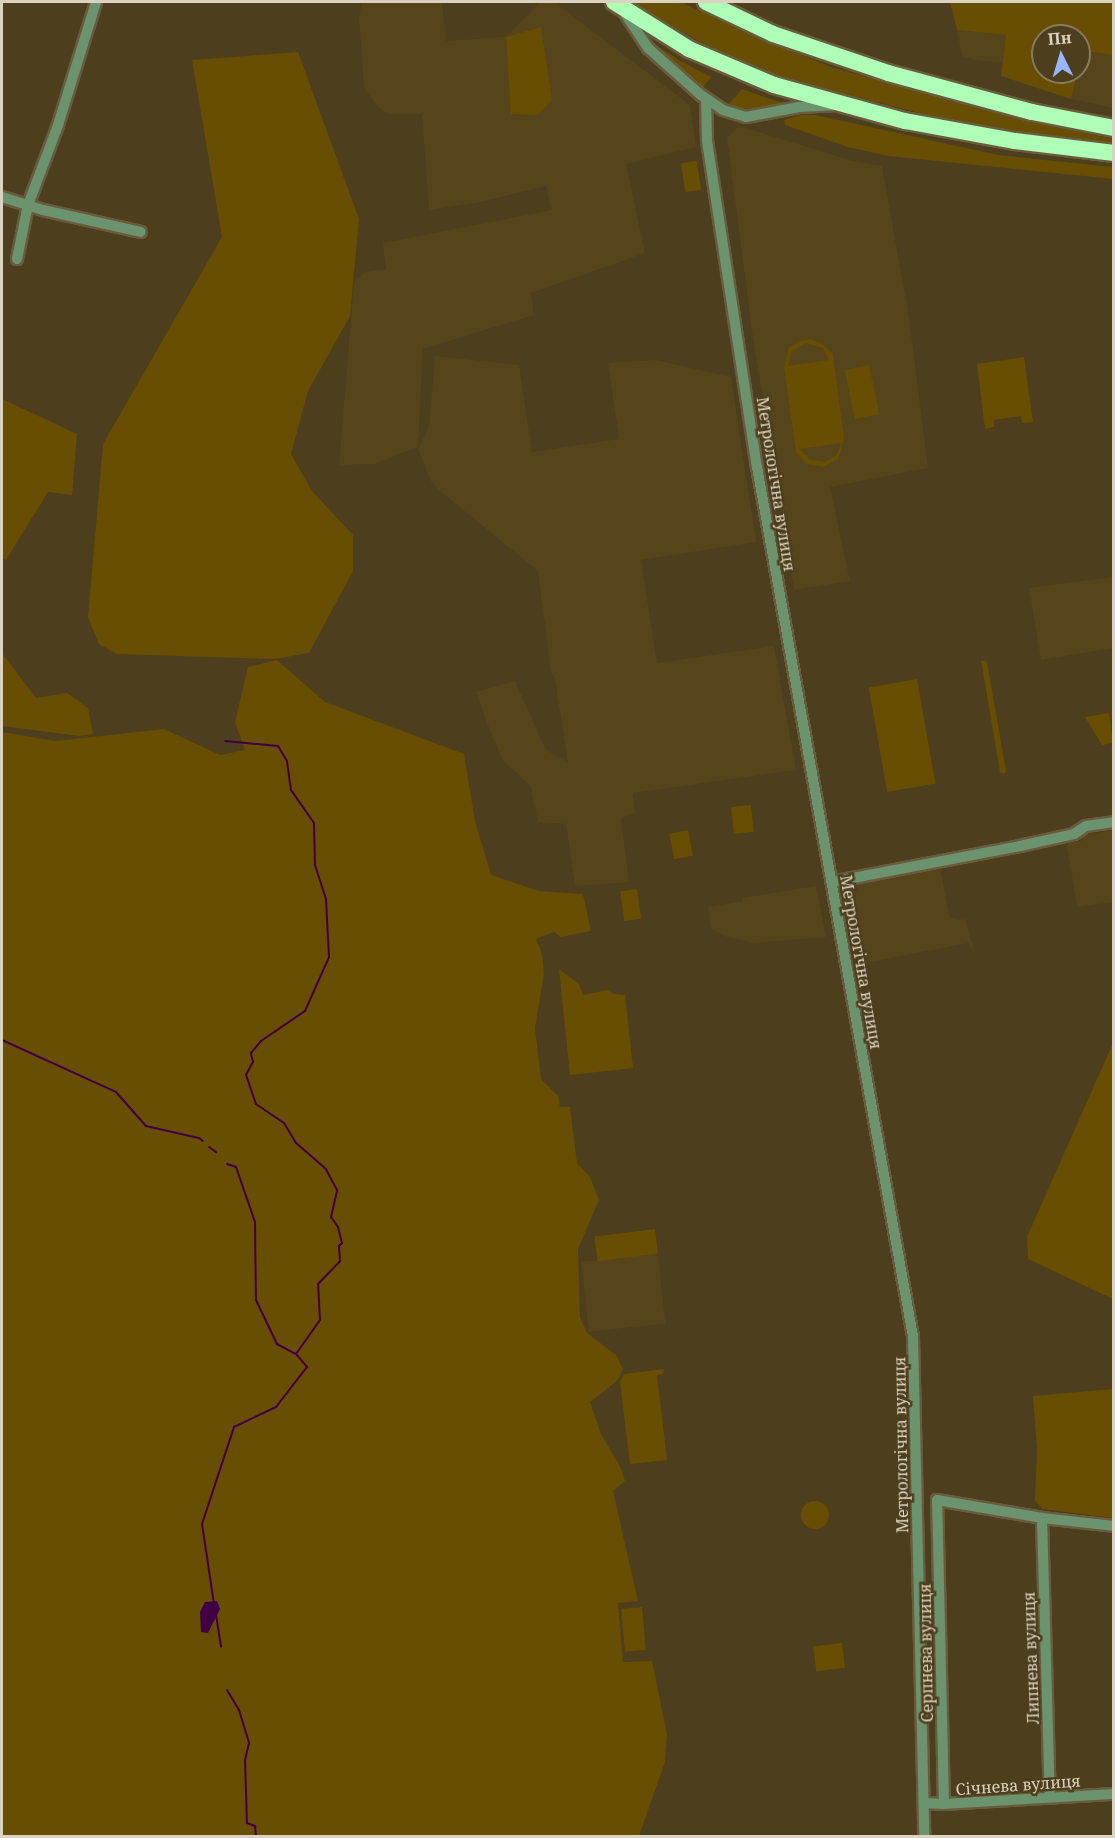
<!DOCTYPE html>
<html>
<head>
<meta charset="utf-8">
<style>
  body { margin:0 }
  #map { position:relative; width:1115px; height:1838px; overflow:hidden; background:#4d3e1d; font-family:"Noto Serif",serif }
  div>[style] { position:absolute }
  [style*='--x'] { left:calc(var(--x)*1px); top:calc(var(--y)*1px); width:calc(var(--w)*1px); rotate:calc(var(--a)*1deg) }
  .built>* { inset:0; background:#56451b; transform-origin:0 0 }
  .green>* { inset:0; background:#674e02; transform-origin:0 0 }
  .round { border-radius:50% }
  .water>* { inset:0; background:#410044 }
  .stream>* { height:2px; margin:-1px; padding:0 1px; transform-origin:1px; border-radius:1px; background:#410044 }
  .roads { filter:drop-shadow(2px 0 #695c3e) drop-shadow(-2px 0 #695c3e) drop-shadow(0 2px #695c3e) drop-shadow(0 -2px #695c3e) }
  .minor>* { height:10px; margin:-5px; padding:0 5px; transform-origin:5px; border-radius:5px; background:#6b936e }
  .highway>* { height:16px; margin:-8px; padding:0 8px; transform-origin:8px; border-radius:8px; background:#affeb7 }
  span { translate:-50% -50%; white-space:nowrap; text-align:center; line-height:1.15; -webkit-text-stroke:5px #4d3e1d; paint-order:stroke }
  .street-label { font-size:16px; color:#dbd3c0 }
  .frame { position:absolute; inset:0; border:3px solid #dbd3c0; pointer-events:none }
  .north { position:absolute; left:1031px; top:24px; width:60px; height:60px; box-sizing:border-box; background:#4d3e1d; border:2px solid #867a5e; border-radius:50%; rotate:355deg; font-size:16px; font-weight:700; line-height:24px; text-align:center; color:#dbd3c0 }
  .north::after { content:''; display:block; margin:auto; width:21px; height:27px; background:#98b5fd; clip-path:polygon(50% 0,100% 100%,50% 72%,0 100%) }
</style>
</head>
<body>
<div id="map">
  <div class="built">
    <div style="clip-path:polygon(362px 2px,442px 2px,446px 41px,506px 37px,540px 2px,554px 2px,690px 105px,696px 147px,626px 164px,645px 253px,531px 293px,534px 315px,423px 349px,418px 447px,374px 464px,339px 465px,354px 282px,365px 272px,386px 270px,383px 243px,552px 210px,546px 186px,480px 202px,429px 210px,422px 114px,389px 114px,378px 107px,364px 88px,359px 17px)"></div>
    <div style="clip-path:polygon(957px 30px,1006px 35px,1002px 63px,975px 60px,962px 56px)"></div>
    <div style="clip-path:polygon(1084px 51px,1113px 55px,1113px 108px,1071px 99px)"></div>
    <div style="clip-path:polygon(739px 126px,853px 161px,882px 166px,909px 318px,928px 468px,830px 487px,850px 581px,794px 590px,753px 338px,727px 138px)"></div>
    <div style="clip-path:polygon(435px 356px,519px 365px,532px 452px,619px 439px,608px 363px,655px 360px,731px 377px,756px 542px,641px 560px,657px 663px,774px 646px,796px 770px,633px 793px,635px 813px,621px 818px,629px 882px,575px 886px,566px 824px,538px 822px,531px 787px,503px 760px,490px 731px,476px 692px,515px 681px,546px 750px,568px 762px,555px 679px,551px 672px,538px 571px,440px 491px,431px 481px,418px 449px,429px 426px)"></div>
    <div style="clip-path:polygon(1113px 577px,1113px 648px,1041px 660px,1029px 588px)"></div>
    <div style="clip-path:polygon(1113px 830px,1113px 902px,1077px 907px,1067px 846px,1068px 843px,1081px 841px,1084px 835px)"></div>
    <div style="clip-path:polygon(940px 866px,949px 916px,958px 920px,965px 919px,975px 954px,969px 943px,864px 963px,847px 883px)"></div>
    <div style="clip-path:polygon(816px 886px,826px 937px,754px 943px,724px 936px,711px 929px,708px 907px,743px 901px,743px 898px)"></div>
    <div style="left:658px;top:1254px;width:70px;height:77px;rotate:84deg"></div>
  </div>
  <div class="green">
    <div style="clip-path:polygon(631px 2px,681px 2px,738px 29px,831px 67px,1033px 122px,1113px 139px,1113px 143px,1027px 133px,946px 120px,799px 82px,749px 66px,721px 54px)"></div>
    <div style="clip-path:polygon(950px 2px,1113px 2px,1113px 55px,1084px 51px,1079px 69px,1079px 36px,1043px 36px,1043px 72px,1078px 72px,1071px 99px,1001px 76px,1006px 35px,957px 30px)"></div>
    <div style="clip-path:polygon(541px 27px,552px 100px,538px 115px,511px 114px,506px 37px)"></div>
    <div style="clip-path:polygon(648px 40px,679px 60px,711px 77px,702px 89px)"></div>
    <div style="clip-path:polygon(298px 52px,359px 219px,350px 316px,308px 391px,291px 454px,312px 491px,353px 535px,353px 571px,309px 653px,275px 659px,117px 654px,99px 644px,88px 617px,103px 444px,222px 237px,192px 60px)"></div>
    <div style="clip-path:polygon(742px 89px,773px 100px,792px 105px,749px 113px,728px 105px)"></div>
    <div style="clip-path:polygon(800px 115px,816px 115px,998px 155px,1113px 167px,1113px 179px,888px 156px,848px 147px,785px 125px,784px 120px)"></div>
    <div style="left:697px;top:161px;width:29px;height:16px;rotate:82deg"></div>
    <div style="clip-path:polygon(evenodd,810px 339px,822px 344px,833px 354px,844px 439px,838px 459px,823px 467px,807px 464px,796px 452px,784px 367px,789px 348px,799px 341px,810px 339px,806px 343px,823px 348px,829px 360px,788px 366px,791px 352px,806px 343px,810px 339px,841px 443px,837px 455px,825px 462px,810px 460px,800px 449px,841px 443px)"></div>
    <div style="clip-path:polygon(1024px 357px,1033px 422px,1022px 423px,1021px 416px,994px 420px,994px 427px,985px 429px,977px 364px)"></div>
    <div style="left:869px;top:365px;width:50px;height:25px;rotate:78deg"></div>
    <div style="clip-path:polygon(2px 399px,77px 434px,72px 495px,48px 492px,6px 560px,2px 558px)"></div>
    <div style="clip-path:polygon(2px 653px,36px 698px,67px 693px,88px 708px,93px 734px,79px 736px,2px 726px)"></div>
    <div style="clip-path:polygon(277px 660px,325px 702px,464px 754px,475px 821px,491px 875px,539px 891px,583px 894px,591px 931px,561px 937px,554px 932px,536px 939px,542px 954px,544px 974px,535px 1028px,541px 1079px,558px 1096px,560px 1107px,570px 1107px,577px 1163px,590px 1177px,599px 1200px,578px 1249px,580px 1317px,587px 1333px,616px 1355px,623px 1369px,617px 1381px,590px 1402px,601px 1434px,621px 1468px,625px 1481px,613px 1491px,638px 1601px,618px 1603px,623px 1662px,652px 1661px,667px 1734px,665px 1762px,639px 1836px,2px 1836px,2px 732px,55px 741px,164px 729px,220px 755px,245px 750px,235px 722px,248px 667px)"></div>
    <div style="clip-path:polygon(981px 660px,987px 662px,1006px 771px,1004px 774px,1000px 772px)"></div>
    <div style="left:917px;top:679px;width:106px;height:49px;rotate:80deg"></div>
    <div style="clip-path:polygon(1109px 713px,1113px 743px,1102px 745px,1085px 717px)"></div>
    <div style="left:751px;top:805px;width:27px;height:20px;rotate:84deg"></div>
    <div style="left:688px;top:830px;width:26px;height:19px;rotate:79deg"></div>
    <div style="left:637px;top:889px;width:30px;height:17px;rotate:82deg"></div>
    <div style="clip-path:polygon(559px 969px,579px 984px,583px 995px,607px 990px,614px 994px,625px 995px,633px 1068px,570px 1075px)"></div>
    <div style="clip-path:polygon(1113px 1043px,1113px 1299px,1028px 1259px,1027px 1237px)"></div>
    <div style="left:655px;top:1229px;width:25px;height:61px;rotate:83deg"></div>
    <div style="clip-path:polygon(664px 1369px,663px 1374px,657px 1375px,667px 1460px,630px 1464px,620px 1382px,624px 1374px)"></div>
    <div style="clip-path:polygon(1113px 1389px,1113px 1518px,1042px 1509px,1035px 1500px,1037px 1449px,1033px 1396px)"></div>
    <div class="round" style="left:801px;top:1501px;width:28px;height:28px"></div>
    <div style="left:642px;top:1607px;width:43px;height:21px;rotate:85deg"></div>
    <div style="left:842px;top:1643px;width:25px;height:29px;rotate:83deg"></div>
  </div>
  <div class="water">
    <div style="clip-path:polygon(217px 1601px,220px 1609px,208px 1633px,201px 1632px,200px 1612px,205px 1602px)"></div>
  </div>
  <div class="stream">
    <div style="--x:2;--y:1040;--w:125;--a:24.5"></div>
    <div style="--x:116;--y:1092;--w:45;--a:48.6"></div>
    <div style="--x:146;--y:1126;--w:54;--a:12.8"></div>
    <div style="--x:199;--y:1138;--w:5;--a:37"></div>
    <div style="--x:209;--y:1147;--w:9;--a:36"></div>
    <div style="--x:227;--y:1164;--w:9;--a:18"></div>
    <div style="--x:236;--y:1167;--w:58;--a:70.9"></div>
    <div style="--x:255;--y:1222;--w:78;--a:89.3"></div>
    <div style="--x:256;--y:1300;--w:49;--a:64.5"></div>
    <div style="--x:277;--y:1344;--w:21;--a:28"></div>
    <div style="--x:214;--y:1604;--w:81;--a:-98.5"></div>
    <div style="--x:202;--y:1524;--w:102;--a:-71.7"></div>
    <div style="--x:234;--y:1427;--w:47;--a:-25.5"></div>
    <div style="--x:276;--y:1407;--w:51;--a:-52.2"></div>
    <div style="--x:307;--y:1367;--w:17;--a:-130"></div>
    <div style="--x:296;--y:1354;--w:42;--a:-54.8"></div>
    <div style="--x:320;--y:1320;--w:36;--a:-93"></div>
    <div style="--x:318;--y:1284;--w:32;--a:-46"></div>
    <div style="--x:340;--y:1261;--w:15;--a:-94"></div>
    <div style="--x:339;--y:1246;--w:4;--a:-45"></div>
    <div style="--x:342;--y:1243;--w:16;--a:-104"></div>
    <div style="--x:338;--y:1227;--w:12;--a:-125"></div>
    <div style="--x:331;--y:1217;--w:28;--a:-77"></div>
    <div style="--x:337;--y:1190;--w:24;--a:-118"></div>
    <div style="--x:326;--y:1169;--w:40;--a:-139"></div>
    <div style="--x:296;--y:1143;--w:23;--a:-121"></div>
    <div style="--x:284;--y:1123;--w:34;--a:-146"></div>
    <div style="--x:256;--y:1104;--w:31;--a:-109"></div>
    <div style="--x:246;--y:1075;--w:15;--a:-62"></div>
    <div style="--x:253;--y:1062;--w:9;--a:-103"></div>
    <div style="--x:251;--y:1053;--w:16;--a:-50"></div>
    <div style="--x:261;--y:1041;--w:53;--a:-34.3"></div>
    <div style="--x:305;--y:1011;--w:59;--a:-66"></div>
    <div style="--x:329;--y:957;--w:58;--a:-93"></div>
    <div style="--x:326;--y:899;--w:36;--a:-108"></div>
    <div style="--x:315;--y:865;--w:42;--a:-91.4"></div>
    <div style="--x:314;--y:823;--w:40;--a:-124.9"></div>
    <div style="--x:291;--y:790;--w:29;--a:-98"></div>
    <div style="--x:287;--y:761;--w:17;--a:-121"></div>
    <div style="--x:278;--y:746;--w:53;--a:-174.6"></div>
    <div style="--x:216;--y:1615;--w:32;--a:81"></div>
    <div style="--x:227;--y:1690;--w:23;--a:59"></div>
    <div style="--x:239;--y:1710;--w:34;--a:73"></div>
    <div style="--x:249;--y:1743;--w:17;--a:103"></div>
    <div style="--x:245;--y:1760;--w:63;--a:88.2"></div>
    <div style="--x:247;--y:1823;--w:9;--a:21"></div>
    <div style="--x:255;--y:1826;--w:10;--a:84"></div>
  </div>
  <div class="roads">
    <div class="minor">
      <div style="--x:622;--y:9;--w:47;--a:56.3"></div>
      <div style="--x:648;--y:48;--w:71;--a:41.6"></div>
      <div style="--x:701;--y:95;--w:27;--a:34"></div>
      <div style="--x:723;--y:110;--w:24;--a:17"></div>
      <div style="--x:746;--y:117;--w:54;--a:-10.7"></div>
      <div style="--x:799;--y:107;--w:34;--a:-3"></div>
      <div style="--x:706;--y:99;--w:42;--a:88.6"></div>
      <div style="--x:707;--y:141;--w:330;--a:81.3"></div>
      <div style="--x:757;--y:467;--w:884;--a:79.83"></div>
      <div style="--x:913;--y:1337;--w:499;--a:88.7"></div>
      <div style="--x:2;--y:197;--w:43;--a:17.6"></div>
      <div style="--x:43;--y:210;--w:100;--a:12.7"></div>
      <div style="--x:17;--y:259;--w:55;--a:-78.5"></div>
      <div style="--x:28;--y:205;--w:85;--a:-69.4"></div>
      <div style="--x:58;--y:125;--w:129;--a:-72.8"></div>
      <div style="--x:832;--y:882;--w:191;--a:-10.8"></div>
      <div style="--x:1020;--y:846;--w:55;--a:-12.5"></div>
      <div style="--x:1074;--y:834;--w:14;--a:-34"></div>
      <div style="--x:1086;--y:826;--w:28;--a:-8"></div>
      <div style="--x:1042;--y:1518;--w:279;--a:88.4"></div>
      <div style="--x:924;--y:1803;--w:20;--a:3"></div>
      <div style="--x:944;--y:1804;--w:170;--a:-3.4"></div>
      <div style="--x:944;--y:1804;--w:304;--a:-91.3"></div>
      <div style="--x:937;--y:1500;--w:107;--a:9.7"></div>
      <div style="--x:1042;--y:1518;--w:72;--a:6.3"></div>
    </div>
    <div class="highway">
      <div style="--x:614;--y:2;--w:89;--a:32.1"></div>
      <div style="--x:689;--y:49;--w:92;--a:23"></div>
      <div style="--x:774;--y:85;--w:136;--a:15.4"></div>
      <div style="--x:905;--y:121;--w:112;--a:10.3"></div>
      <div style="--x:1015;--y:141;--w:100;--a:6.9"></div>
      <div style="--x:706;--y:2;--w:74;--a:25.5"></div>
      <div style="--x:773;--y:34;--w:121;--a:18.7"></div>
      <div style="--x:888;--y:73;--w:149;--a:15.2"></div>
      <div style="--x:1032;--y:112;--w:84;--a:11"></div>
    </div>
  </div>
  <div class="street-label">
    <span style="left:776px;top:484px;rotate:81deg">Метрологічна вулиця</span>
    <span style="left:861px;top:962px;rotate:80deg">Метрологічна вулиця</span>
    <span style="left:901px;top:1445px;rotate:-91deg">Метрологічна вулиця</span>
    <span style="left:926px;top:1653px;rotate:-91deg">Серпнева вулиця</span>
    <span style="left:1031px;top:1658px;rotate:-92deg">Липнева вулиця</span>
    <span style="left:1018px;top:1785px;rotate:-4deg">Січнева вулиця</span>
  </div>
  <div class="frame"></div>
  <div class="north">Пн</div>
</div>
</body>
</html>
